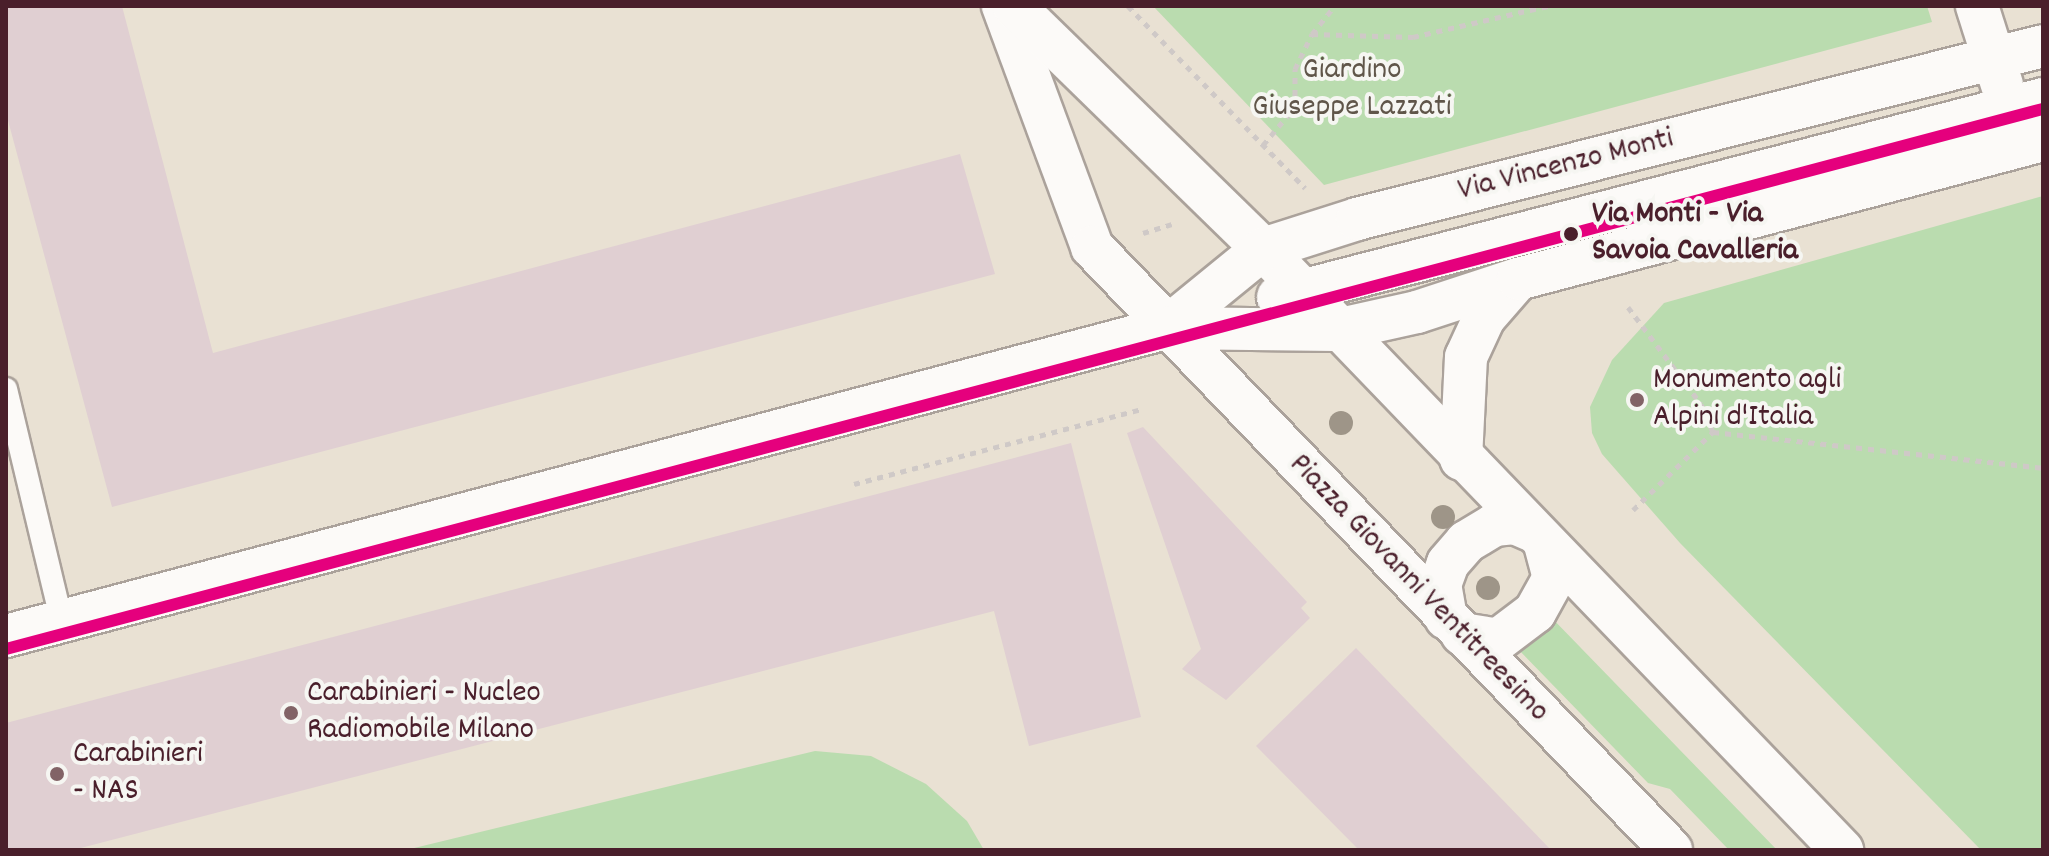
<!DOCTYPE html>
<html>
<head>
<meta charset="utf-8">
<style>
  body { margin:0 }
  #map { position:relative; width:2049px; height:856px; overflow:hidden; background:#e9e1d3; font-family:Dekko,sans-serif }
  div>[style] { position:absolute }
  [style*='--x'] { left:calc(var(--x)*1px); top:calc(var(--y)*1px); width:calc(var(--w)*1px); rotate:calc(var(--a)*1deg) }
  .green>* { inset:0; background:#badcaf }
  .building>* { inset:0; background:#e0cfd2 }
  .path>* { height:5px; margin-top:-2.5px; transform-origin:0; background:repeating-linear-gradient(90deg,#cfc9c7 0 6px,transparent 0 12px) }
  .roads { filter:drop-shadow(2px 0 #aba29b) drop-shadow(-2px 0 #aba29b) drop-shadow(0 2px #aba29b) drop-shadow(0 -2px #aba29b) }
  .service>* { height:22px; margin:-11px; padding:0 11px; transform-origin:11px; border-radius:11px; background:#fcfaf8 }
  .minor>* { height:42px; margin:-21px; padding:0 21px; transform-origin:21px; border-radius:21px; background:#fcfaf8 }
  .tram-1>* { height:12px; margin:-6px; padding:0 6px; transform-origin:6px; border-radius:6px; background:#e5007d }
  .trees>* { width:24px; height:24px; margin:-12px; border-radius:50%; background:#9e9588 }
  .dots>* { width:22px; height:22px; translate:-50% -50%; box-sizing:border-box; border:4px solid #f6f6f2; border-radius:50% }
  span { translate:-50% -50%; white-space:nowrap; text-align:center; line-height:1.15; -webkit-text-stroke:8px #f6f6f2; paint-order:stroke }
  .park-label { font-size:32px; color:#60564a }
  .street-label { font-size:32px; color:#4a1f2b }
  .stop-label { font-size:32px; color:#4a1f2b; font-weight:700 }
  .left { translate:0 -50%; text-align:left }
  .poi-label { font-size:32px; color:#4a1f2b }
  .frame { position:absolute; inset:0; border:8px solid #4a1f2b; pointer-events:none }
</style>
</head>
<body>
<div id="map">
  <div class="green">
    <div style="clip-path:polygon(1153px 6px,1927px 6px,1932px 22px,1324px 185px)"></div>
    <div style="clip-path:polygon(2043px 196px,2043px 850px,1981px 850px,1680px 543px,1602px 454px,1592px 433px,1590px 407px,1612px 360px,1664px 303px)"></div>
    <div style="clip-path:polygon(1548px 614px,1777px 850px,1729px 850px,1670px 789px,1648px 783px,1515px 646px)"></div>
    <div style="clip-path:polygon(815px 751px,871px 756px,926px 784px,967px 821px,984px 850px,406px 850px)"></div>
  </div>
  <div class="building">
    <div style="clip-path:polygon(6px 6px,122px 6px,213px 353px,960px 154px,995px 274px,112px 507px,6px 113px)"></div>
    <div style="clip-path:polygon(1143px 427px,1307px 602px,1301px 608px,1310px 618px,1226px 700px,1182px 669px,1201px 649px,1127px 433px)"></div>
    <div style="clip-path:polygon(1071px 443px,1141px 717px,1029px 746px,994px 611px,73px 850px,6px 850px,6px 723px)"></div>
    <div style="clip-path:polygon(1356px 648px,1551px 850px,1359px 850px,1256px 746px)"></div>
  </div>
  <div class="path">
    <div style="--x:1128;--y:6;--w:254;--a:45.8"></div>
    <div style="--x:1312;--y:34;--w:101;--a:1.7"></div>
    <div style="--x:1413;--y:37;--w:138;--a:-13"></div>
    <div style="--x:1263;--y:145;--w:50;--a:-49.9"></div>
    <div style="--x:1295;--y:107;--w:38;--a:-90"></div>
    <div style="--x:1295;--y:69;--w:39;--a:-64"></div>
    <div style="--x:1312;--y:34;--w:36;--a:-51"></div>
    <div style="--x:1143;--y:233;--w:30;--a:-17"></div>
    <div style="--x:1628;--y:307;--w:121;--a:53"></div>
    <div style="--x:1701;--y:404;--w:30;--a:67"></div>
    <div style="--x:854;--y:484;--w:297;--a:-14.6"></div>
    <div style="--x:1633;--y:510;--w:112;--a:-44.3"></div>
    <div style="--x:1713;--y:432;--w:332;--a:6.2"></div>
  </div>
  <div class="roads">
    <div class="service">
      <div style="--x:6;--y:389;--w:240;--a:76.5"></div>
    </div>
    <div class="minor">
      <div style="--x:1003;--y:6;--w:257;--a:69.7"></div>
      <div style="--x:1092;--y:247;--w:836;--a:46.16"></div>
      <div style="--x:1014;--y:6;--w:348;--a:44.3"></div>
      <div style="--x:1263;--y:249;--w:835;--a:46.07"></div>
      <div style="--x:1977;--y:6;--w:83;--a:72.4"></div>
      <div style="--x:1278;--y:297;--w:790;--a:-14.51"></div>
      <div style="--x:1166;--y:328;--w:125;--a:-39.2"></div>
      <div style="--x:1263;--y:249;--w:99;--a:-17.7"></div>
      <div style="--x:1357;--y:219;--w:707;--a:-14.15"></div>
      <div style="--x:1461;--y:459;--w:102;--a:-87.2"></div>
      <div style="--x:1466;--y:357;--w:43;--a:-65.2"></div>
      <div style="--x:1484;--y:318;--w:50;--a:-49"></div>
      <div style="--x:1446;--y:618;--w:34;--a:-100"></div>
      <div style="--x:1440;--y:585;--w:23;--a:-70"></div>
      <div style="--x:1448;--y:563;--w:28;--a:-49"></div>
      <div style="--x:1466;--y:542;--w:33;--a:-31"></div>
      <div style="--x:1494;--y:525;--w:21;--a:-5"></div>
      <div style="--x:1515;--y:523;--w:17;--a:24"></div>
      <div style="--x:1462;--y:634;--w:36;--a:9"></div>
      <div style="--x:1498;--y:640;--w:46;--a:-37.1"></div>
      <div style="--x:1535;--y:612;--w:39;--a:-61"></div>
      <div style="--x:1554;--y:578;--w:34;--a:-105"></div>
      <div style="--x:6;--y:636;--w:1200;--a:-14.87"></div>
      <div style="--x:1166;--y:328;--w:170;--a:0.7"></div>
      <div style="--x:1336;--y:330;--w:83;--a:-12.5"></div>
      <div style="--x:1417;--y:312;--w:106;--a:-18.1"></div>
      <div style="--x:1518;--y:279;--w:543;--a:-14.83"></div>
    </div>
  </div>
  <div class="tram-1">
    <div style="--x:6;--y:649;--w:2107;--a:-14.85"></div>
  </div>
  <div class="trees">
    <div style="left:1341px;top:423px"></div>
    <div style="left:1443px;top:517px"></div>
    <div style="left:1488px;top:588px"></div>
  </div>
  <div class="dots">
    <div style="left:1571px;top:234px;background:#4a1f2b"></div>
    <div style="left:1637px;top:400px;background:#826366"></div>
    <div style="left:291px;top:713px;background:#826366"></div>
    <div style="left:57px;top:774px;background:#826366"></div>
  </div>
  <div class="park-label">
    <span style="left:1352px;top:90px">Giardino<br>Giuseppe Lazzati</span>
  </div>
  <div class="street-label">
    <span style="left:1566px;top:166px;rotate:-14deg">Via Vincenzo Monti</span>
    <span style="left:1418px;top:589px;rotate:46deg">Piazza Giovanni Ventitreesimo</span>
  </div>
  <div class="stop-label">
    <span class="left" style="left:1592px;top:234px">Via Monti - Via<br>Savoia Cavalleria</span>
  </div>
  <div class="poi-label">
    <span class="left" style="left:1653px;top:400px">Monumento agli<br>Alpini d'Italia</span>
    <span class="left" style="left:307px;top:713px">Carabinieri - Nucleo<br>Radiomobile Milano</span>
    <span class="left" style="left:73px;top:774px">Carabinieri<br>- NAS</span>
  </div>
  <div class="frame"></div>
</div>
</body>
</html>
